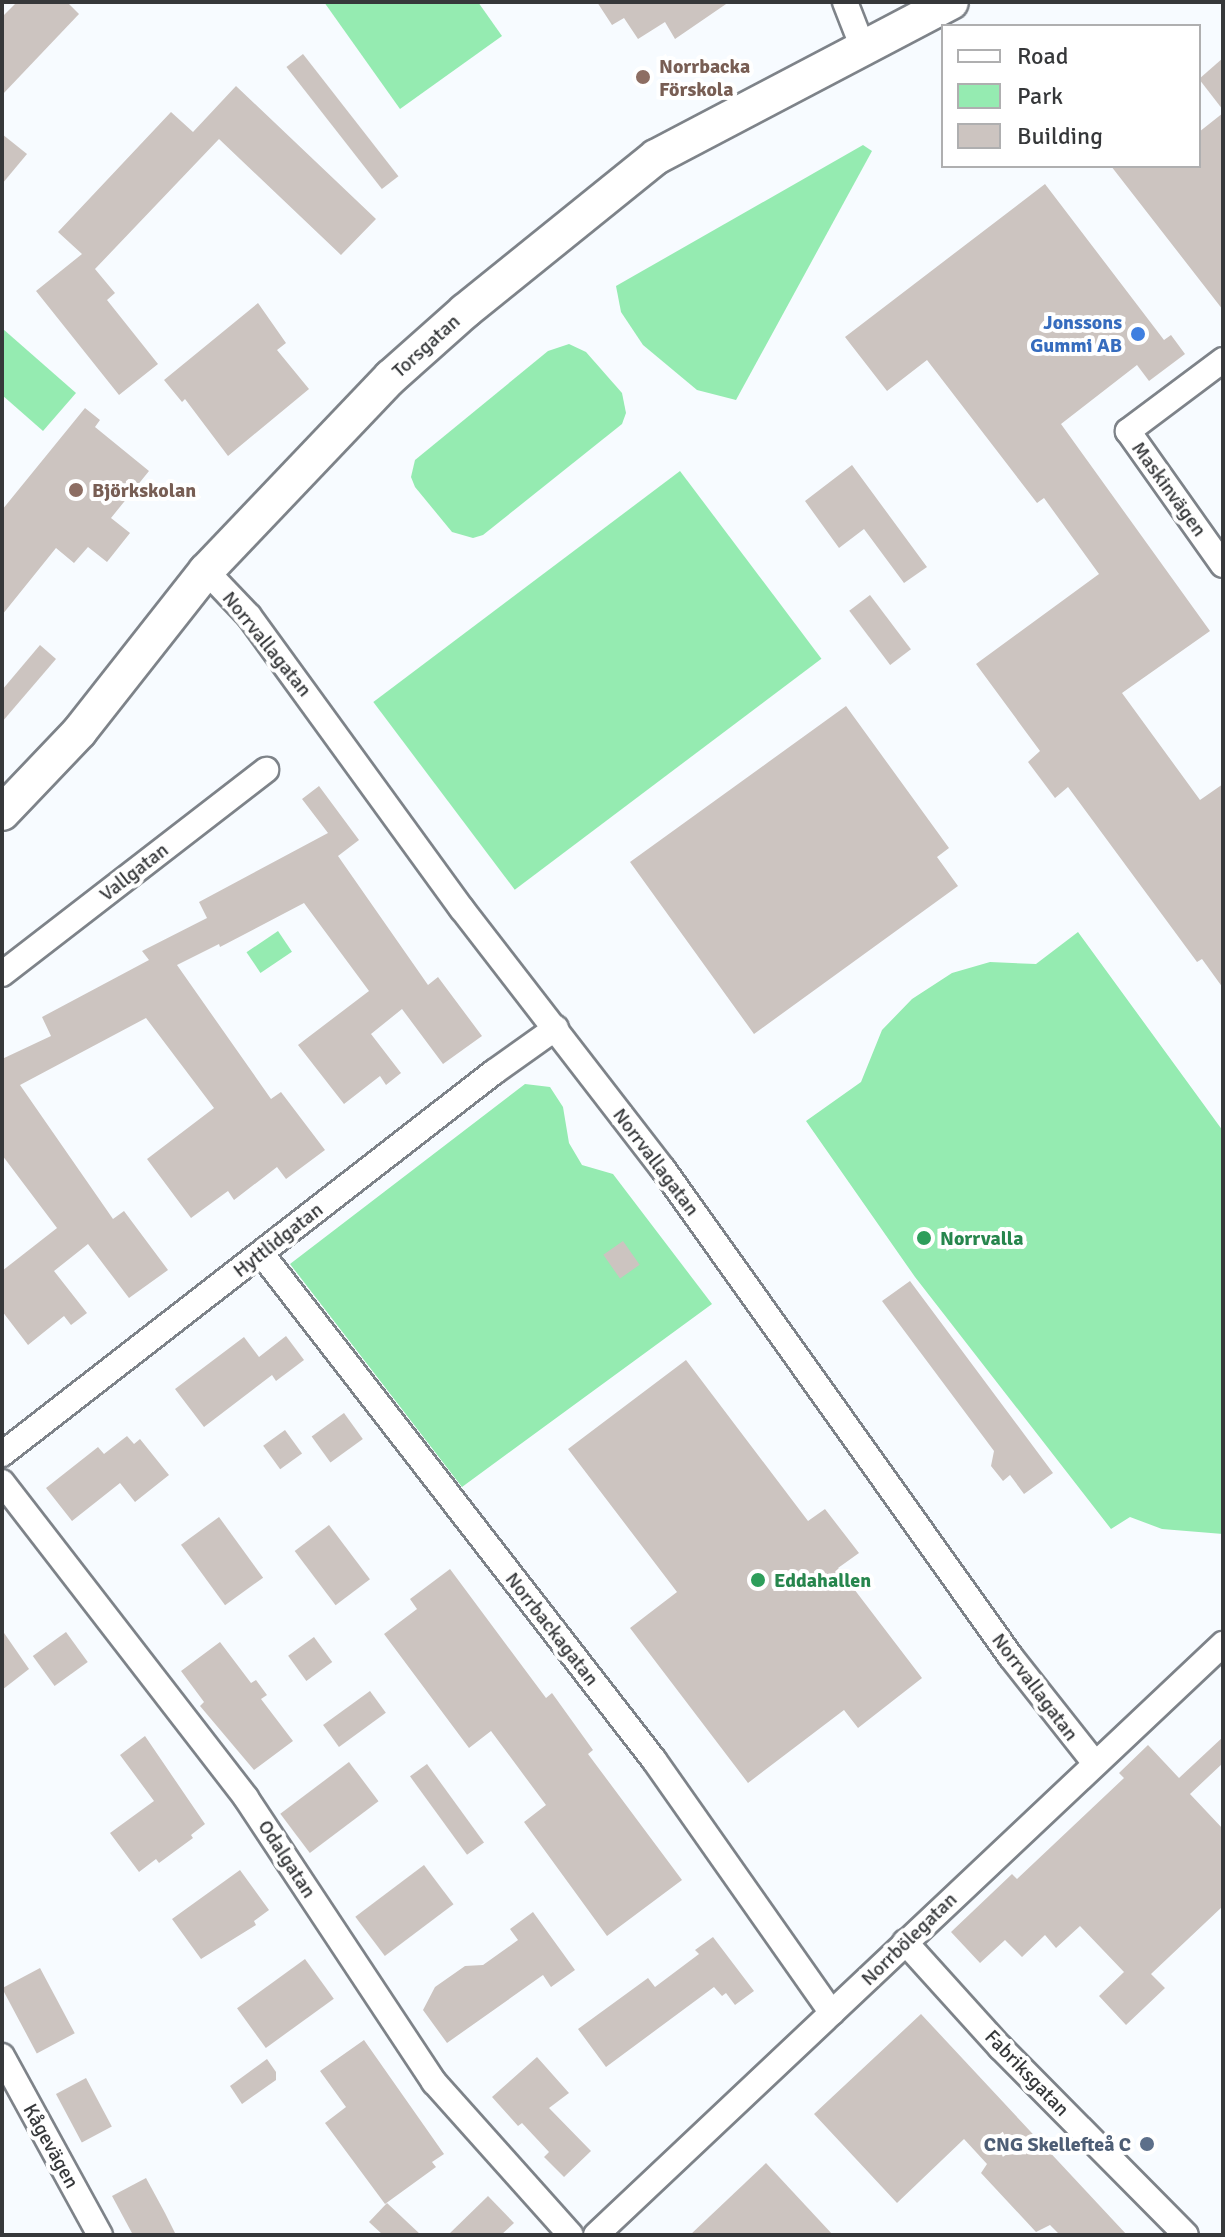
<!DOCTYPE html>
<html>
<head>
<meta charset="utf-8">
<style>
  body { margin:0 }
  #map { position:relative; width:1225px; height:2237px; overflow:hidden; background:#f7fbff; font-family:Signika,sans-serif }
  div>[style] { position:absolute }
  [style*='--x'] { left:calc(var(--x)*1px); top:calc(var(--y)*1px); width:calc(var(--w)*1px); rotate:calc(var(--a)*1deg) }
  .green>* { inset:0; background:#95ebb1; transform-origin:0 0 }
  .building>* { inset:0; background:#ccc4c0; transform-origin:0 0 }
  .roads { filter:drop-shadow(2px 0 #7e8389) drop-shadow(-2px 0 #7e8389) drop-shadow(0 2px #7e8389) drop-shadow(0 -2px #7e8389) }
  .street>* { height:24px; margin:-12px; padding:0 12px; transform-origin:12px; border-radius:12px; background:#fff }
  .secondary>* { height:34px; margin:-17px; padding:0 17px; transform-origin:17px; border-radius:17px; background:#fff }
  .dots>* { width:22px; height:22px; translate:-50% -50%; box-sizing:border-box; border:4px solid #fff; border-radius:50% }
  span { translate:-50% -50%; white-space:nowrap; text-align:center; line-height:1.15; -webkit-text-stroke:8px #fff; paint-order:stroke }
  .education-label { font-size:20px; color:#785e54; font-weight:700 }
  .left { translate:0 -50%; text-align:left }
  .shop-label { font-size:20px; color:#366cbe; font-weight:700 }
  .right { translate:-100% -50%; text-align:right }
  .street-label { font-size:20px; color:#36383a }
  .leisure-label { font-size:20px; color:#27864d; font-weight:700 }
  .service-label { font-size:20px; color:#4e5e75; font-weight:700 }
  .frame { position:absolute; inset:0; border:4px solid #36383a; pointer-events:none }
  .legend { position:absolute; left:941px; top:24px; width:260px; height:144px; box-sizing:border-box; background:#fff; border:2px solid #afafb0; margin:0; padding:10px 14px; list-style:none; font-size:24px; color:#36383a }
  .legend li { display:flex; align-items:center; gap:16px; height:40px }
  .legend b { width:40px; border:2px solid #afafb0 }
</style>
</head>
<body>
<div id="map">
  <div class="green">
    <div style="clip-path:polygon(324px 2px,478px 2px,502px 36px,400px 109px)"></div>
    <div style="clip-path:polygon(863px 145px,872px 151px,736px 400px,697px 390px,643px 345px,621px 312px,616px 286px)"></div>
    <div style="clip-path:polygon(3px 329px,76px 393px,43px 431px,2px 395px)"></div>
    <div style="clip-path:polygon(569px 344px,586px 352px,622px 393px,626px 413px,622px 424px,483px 535px,473px 538px,452px 532px,415px 487px,411px 477px,415px 460px,548px 351px)"></div>
    <div style="left:680px;top:471px;width:235px;height:384px;rotate:53deg"></div>
    <div style="left:278px;top:931px;width:25px;height:38px;rotate:56deg"></div>
    <div style="clip-path:polygon(1078px 932px,1223px 1131px,1223px 1534px,1162px 1529px,1130px 1517px,1111px 1529px,915px 1277px,806px 1121px,861px 1082px,882px 1030px,912px 999px,952px 973px,990px 962px,1036px 964px)"></div>
    <div style="clip-path:polygon(525px 1084px,550px 1087px,563px 1107px,569px 1143px,582px 1165px,613px 1174px,712px 1304px,462px 1487px,290px 1264px)"></div>
  </div>
  <div class="building">
    <div style="clip-path:polygon(17px 2px,67px 2px,79px 14px,2px 95px,2px 17px)"></div>
    <div style="clip-path:polygon(597px 2px,729px 2px,675px 39px,665px 22px,638px 39px,624px 18px,612px 25px)"></div>
    <div style="left:303px;top:54px;width:155px;height:21px;rotate:52deg"></div>
    <div style="clip-path:polygon(1223px 58px,1223px 110px,1199px 79px)"></div>
    <div style="clip-path:polygon(236px 86px,376px 219px,341px 255px,219px 139px,95px 269px,115px 293px,107px 300px,158px 364px,119px 395px,36px 291px,82px 254px,58px 232px,171px 112px,193px 132px)"></div>
    <div style="clip-path:polygon(1223px 113px,1223px 310px,1111px 166px,1199px 166px,1199px 132px)"></div>
    <div style="clip-path:polygon(2px 134px,27px 154px,2px 184px)"></div>
    <div style="clip-path:polygon(1045px 184px,1164px 340px,1171px 335px,1185px 354px,1149px 381px,1137px 365px,1061px 424px,1210px 631px,1122px 693px,1200px 800px,1223px 784px,1223px 988px,1202px 959px,1197px 962px,1068px 787px,1055px 798px,1028px 762px,1040px 751px,976px 664px,1099px 574px,1044px 498px,1037px 503px,927px 360px,887px 391px,845px 337px)"></div>
    <div style="clip-path:polygon(258px 303px,286px 343px,277px 350px,309px 389px,228px 456px,185px 399px,182px 402px,164px 380px)"></div>
    <div style="clip-path:polygon(85px 408px,100px 420px,95px 427px,149px 471px,111px 518px,130px 533px,107px 562px,88px 547px,74px 563px,56px 548px,2px 615px,2px 510px)"></div>
    <div style="clip-path:polygon(852px 465px,927px 567px,904px 583px,864px 529px,839px 548px,805px 501px)"></div>
    <div style="left:870px;top:595px;width:68px;height:26px;rotate:53deg"></div>
    <div style="clip-path:polygon(40px 645px,56px 659px,2px 722px,2px 690px)"></div>
    <div style="clip-path:polygon(846px 706px,949px 848px,937px 857px,958px 886px,754px 1034px,630px 862px)"></div>
    <div style="clip-path:polygon(319px 786px,359px 840px,338px 856px,428px 985px,438px 977px,482px 1036px,443px 1064px,402px 1009px,371px 1034px,401px 1073px,386px 1085px,380px 1076px,344px 1104px,298px 1045px,369px 991px,304px 903px,220px 947px,219px 944px,177px 965px,271px 1099px,281px 1092px,325px 1150px,286px 1179px,277px 1167px,234px 1200px,228px 1191px,191px 1218px,147px 1159px,214px 1108px,146px 1018px,20px 1085px,113px 1219px,124px 1211px,168px 1270px,129px 1298px,88px 1244px,54px 1271px,87px 1313px,71px 1325px,64px 1316px,28px 1345px,2px 1311px,2px 1271px,57px 1228px,2px 1155px,2px 1059px,51px 1036px,42px 1017px,149px 960px,142px 951px,207px 918px,199px 902px,328px 833px,302px 799px)"></div>
    <div style="left:623px;top:1241px;width:29px;height:24px;rotate:55deg"></div>
    <div style="clip-path:polygon(910px 1281px,1053px 1473px,1024px 1494px,1010px 1475px,1003px 1481px,991px 1466px,994px 1451px,882px 1301px)"></div>
    <div style="clip-path:polygon(286px 1336px,304px 1360px,276px 1381px,272px 1375px,204px 1427px,175px 1389px,244px 1337px,259px 1357px)"></div>
    <div style="clip-path:polygon(686px 1360px,808px 1521px,825px 1509px,859px 1553px,838px 1568px,922px 1678px,858px 1728px,844px 1710px,748px 1783px,630px 1628px,677px 1592px,568px 1449px)"></div>
    <div style="left:344px;top:1413px;width:32px;height:40px;rotate:54deg"></div>
    <div style="left:285px;top:1430px;width:29px;height:27px;rotate:54deg"></div>
    <div style="clip-path:polygon(127px 1436px,134px 1444px,140px 1439px,169px 1475px,135px 1502px,120px 1483px,72px 1521px,46px 1488px,98px 1447px,104px 1454px)"></div>
    <div style="left:219px;top:1517px;width:75px;height:47px;rotate:54deg"></div>
    <div style="left:329px;top:1525px;width:68px;height:43px;rotate:53deg"></div>
    <div style="clip-path:polygon(450px 1569px,546px 1698px,552px 1693px,593px 1750px,588px 1754px,682px 1880px,607px 1936px,524px 1822px,546px 1805px,491px 1731px,469px 1748px,384px 1634px,417px 1609px,410px 1599px)"></div>
    <div style="clip-path:polygon(2px 1630px,29px 1669px,2px 1690px)"></div>
    <div style="left:66px;top:1632px;width:37px;height:41px;rotate:54deg"></div>
    <div style="left:314px;top:1637px;width:31px;height:32px;rotate:54deg"></div>
    <div style="clip-path:polygon(220px 1642px,251px 1683px,256px 1680px,267px 1695px,261px 1699px,293px 1741px,254px 1770px,200px 1706px,204px 1702px,181px 1671px)"></div>
    <div style="left:370px;top:1691px;width:27px;height:58px;rotate:54deg"></div>
    <div style="clip-path:polygon(145px 1736px,205px 1824px,191px 1835px,193px 1838px,159px 1863px,156px 1859px,139px 1872px,110px 1833px,154px 1801px,120px 1755px)"></div>
    <div style="clip-path:polygon(1223px 1737px,1223px 1763px,1190px 1794px,1223px 1829px,1223px 1906px,1151px 1974px,1165px 1988px,1126px 2025px,1099px 1996px,1124px 1972px,1080px 1926px,1056px 1948px,1045px 1935px,1022px 1957px,1005px 1940px,980px 1963px,951px 1932px,1012px 1874px,1017px 1879px,1124px 1778px,1119px 1773px,1148px 1745px,1179px 1778px)"></div>
    <div style="left:349px;top:1762px;width:49px;height:86px;rotate:53deg"></div>
    <div style="left:427px;top:1764px;width:97px;height:21px;rotate:54deg"></div>
    <div style="left:424px;top:1865px;width:49px;height:86px;rotate:53deg"></div>
    <div style="clip-path:polygon(240px 1870px,269px 1910px,254px 1921px,256px 1925px,201px 1959px,172px 1919px)"></div>
    <div style="clip-path:polygon(533px 1912px,575px 1970px,551px 1987px,543px 1975px,447px 2043px,423px 2010px,435px 1987px,465px 1966px,483px 1965px,518px 1940px,510px 1929px)"></div>
    <div style="clip-path:polygon(713px 1937px,754px 1991px,735px 2005px,726px 1993px,722px 1996px,714px 1987px,606px 2067px,578px 2029px,648px 1978px,655px 1987px,699px 1954px,695px 1950px)"></div>
    <div style="left:305px;top:1959px;width:49px;height:84px;rotate:54deg"></div>
    <div style="left:40px;top:1968px;width:74px;height:43px;rotate:62deg"></div>
    <div style="clip-path:polygon(921px 2014px,1127px 2235px,1060px 2235px,1050px 2225px,1036px 2232px,981px 2173px,987px 2164px,964px 2139px,897px 2203px,814px 2114px)"></div>
    <div style="clip-path:polygon(364px 2040px,444px 2154px,432px 2162px,436px 2167px,385px 2204px,325px 2123px,346px 2107px,320px 2071px)"></div>
    <div style="clip-path:polygon(537px 2057px,569px 2093px,549px 2108px,591px 2151px,564px 2177px,544px 2157px,549px 2152px,522px 2123px,518px 2126px,492px 2097px)"></div>
    <div style="clip-path:polygon(267px 2059px,276px 2072px,276px 2080px,242px 2104px,230px 2086px)"></div>
    <div style="left:86px;top:2078px;width:55px;height:34px;rotate:62deg"></div>
    <div style="clip-path:polygon(766px 2163px,833px 2235px,690px 2235px)"></div>
    <div style="clip-path:polygon(146px 2178px,165px 2213px,176px 2235px,133px 2235px,112px 2196px)"></div>
    <div style="clip-path:polygon(488px 2196px,514px 2223px,501px 2235px,448px 2235px)"></div>
    <div style="clip-path:polygon(387px 2203px,421px 2235px,383px 2235px,369px 2222px)"></div>
  </div>
  <div class="roads">
    <div class="street">
      <div style="--x:845;--y:2;--w:49;--a:68.6"></div>
      <div style="--x:1223;--y:360;--w:119;--a:143.2"></div>
      <div style="--x:1128;--y:431;--w:164;--a:54.7"></div>
      <div style="--x:206;--y:571;--w:62;--a:46.3"></div>
      <div style="--x:249;--y:616;--w:362;--a:54"></div>
      <div style="--x:462;--y:909;--w:329;--a:52.3"></div>
      <div style="--x:663;--y:1169;--w:599;--a:54.51"></div>
      <div style="--x:1011;--y:1657;--w:134;--a:51.7"></div>
      <div style="--x:2;--y:974;--w:334;--a:-37.7"></div>
      <div style="--x:261;--y:1253;--w:641;--a:52.22"></div>
      <div style="--x:654;--y:1760;--w:309;--a:54.9"></div>
      <div style="--x:2;--y:1454;--w:623;--a:-37.83"></div>
      <div style="--x:494;--y:1072;--w:76;--a:-35.4"></div>
      <div style="--x:2;--y:1482;--w:399;--a:52.3"></div>
      <div style="--x:246;--y:1798;--w:341;--a:56.5"></div>
      <div style="--x:434;--y:2082;--w:205;--a:48.2"></div>
      <div style="--x:905;--y:1942;--w:142;--a:47.9"></div>
      <div style="--x:1000;--y:2047;--w:264;--a:45.3"></div>
      <div style="--x:2;--y:2056;--w:204;--a:61.3"></div>
      <div style="--x:596;--y:2235;--w:862;--a:-43.31"></div>
    </div>
    <div class="secondary">
      <div style="--x:2;--y:813;--w:113;--a:-46.4"></div>
      <div style="--x:80;--y:731;--w:204;--a:-51.8"></div>
      <div style="--x:206;--y:571;--w:268;--a:-46.4"></div>
      <div style="--x:391;--y:377;--w:99;--a:-41.7"></div>
      <div style="--x:465;--y:311;--w:245;--a:-38.9"></div>
      <div style="--x:656;--y:157;--w:333;--a:-27.7"></div>
    </div>
  </div>
  <div class="dots">
    <div style="left:643px;top:77px;background:#8d6e63"></div>
    <div style="left:1138px;top:334px;background:#3f7fe0"></div>
    <div style="left:76px;top:490px;background:#8d6e63"></div>
    <div style="left:924px;top:1238px;background:#2e9e5b"></div>
    <div style="left:758px;top:1580px;background:#2e9e5b"></div>
    <div style="left:1147px;top:2144px;background:#5c6f8a"></div>
  </div>
  <div class="education-label">
    <span class="left" style="left:659px;top:78px">Norrbacka<br>Förskola</span>
    <span class="left" style="left:92px;top:490px">Björkskolan</span>
  </div>
  <div class="shop-label">
    <span class="right" style="left:1122px;top:334px">Jonssons<br>Gummi AB</span>
  </div>
  <div class="street-label">
    <span style="left:426px;top:346px;rotate:-42deg">Torsgatan</span>
    <span style="left:1169px;top:489px;rotate:54deg">Maskinvägen</span>
    <span style="left:267px;top:644px;rotate:51deg">Norrvallagatan</span>
    <span style="left:134px;top:872px;rotate:-38deg">Vallgatan</span>
    <span style="left:656px;top:1162px;rotate:53deg">Norrvallagatan</span>
    <span style="left:278px;top:1240px;rotate:-38deg">Hyttlidgatan</span>
    <span style="left:552px;top:1629px;rotate:52deg">Norrbackagatan</span>
    <span style="left:1035px;top:1687px;rotate:53deg">Norrvallagatan</span>
    <span style="left:287px;top:1859px;rotate:57deg">Odalgatan</span>
    <span style="left:909px;top:1939px;rotate:-44deg">Norrbölegatan</span>
    <span style="left:1027px;top:2073px;rotate:46deg">Fabriksgatan</span>
    <span style="left:51px;top:2146px;rotate:61deg">Kågevägen</span>
  </div>
  <div class="leisure-label">
    <span class="left" style="left:940px;top:1238px">Norrvalla</span>
    <span class="left" style="left:774px;top:1580px">Eddahallen</span>
  </div>
  <div class="service-label">
    <span class="right" style="left:1131px;top:2144px">CNG Skellefteå C</span>
  </div>
  <div class="frame"></div>
  <ul class="legend">
  <li><b style="height:10px;background:#fff"></b>Road</li>
  <li><b style="height:22px;background:#95ebb1"></b>Park</li>
  <li><b style="height:22px;background:#ccc4c0"></b>Building</li>
  </ul>
</div>
</body>
</html>
